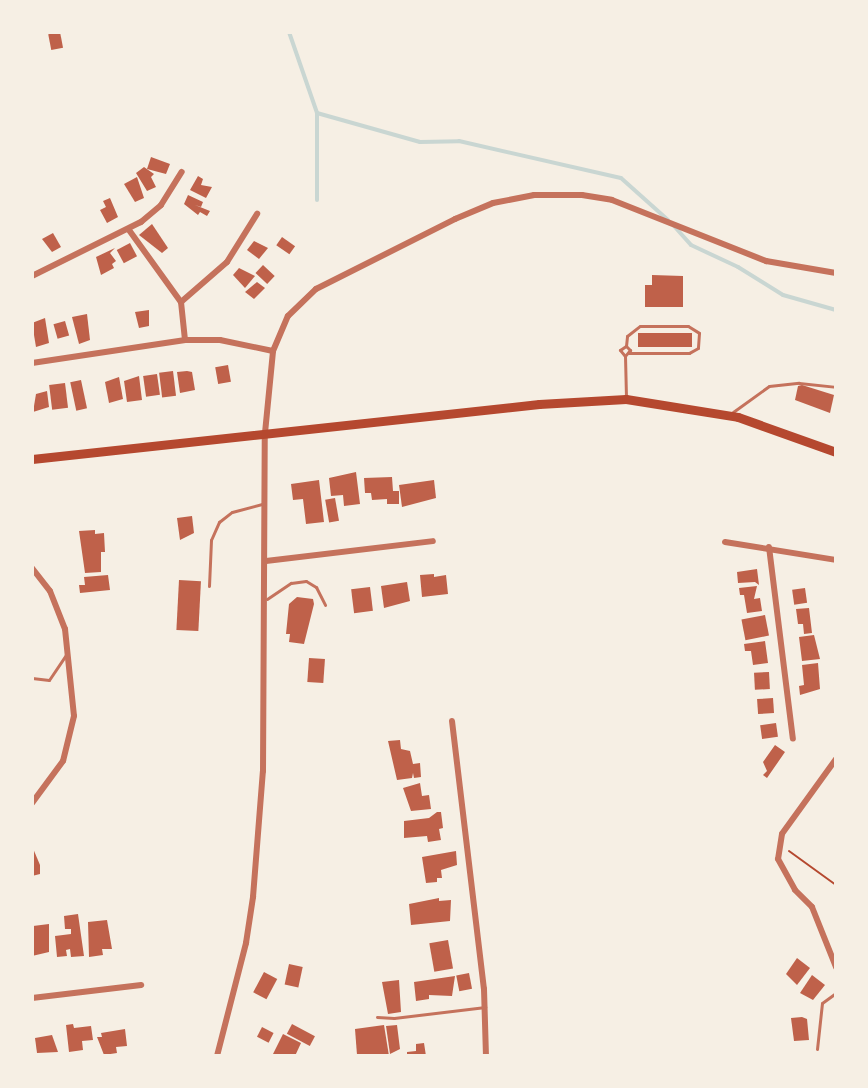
<!DOCTYPE html>
<style>
body{margin:0}
#map{position:relative;width:868px;height:1088px;overflow:hidden;background:#f6efe4;font-family:"Times New Roman",serif}
div>[style]{position:absolute}
.stream>*{height:4px;margin:-2px;padding:0 2px;transform-origin:2px;border-radius:2px;background:#c9d6d2}
.building>*{inset:0;background:#bf614a;transform-origin:0 0}
.path>*{height:2px;margin:-1px;padding:0 1px;transform-origin:1px;border-radius:1px;background:#b5482f}
.service>*{height:3px;margin:-1.5px;padding:0 1.5px;transform-origin:1.5px;border-radius:1.5px;background:#c5725c}
.minor>*{height:6px;margin:-3px;padding:0 3px;transform-origin:3px;border-radius:3px;background:#c5725c}
.secondary>*{height:9px;margin:-4.5px;padding:0 4.5px;transform-origin:4.5px;border-radius:4.5px;background:#b5482f}
span{translate:-50% -50%;white-space:nowrap;text-align:center;line-height:1.15;-webkit-text-stroke:6px #f6efe4;paint-order:stroke}
.frame{position:absolute;inset:0;border:34px solid #f6efe4;pointer-events:none}
</style>
<div id="map">
<div class="stream">
<div style="left:289px;top:32px;width:86px;rotate:70.9deg"></div>
<div style="left:317px;top:113px;width:87px;rotate:90deg"></div>
<div style="left:317px;top:113px;width:107px;rotate:15.7deg"></div>
<div style="left:420px;top:142px;width:39px;rotate:-1deg"></div>
<div style="left:459px;top:141px;width:166px;rotate:12.9deg"></div>
<div style="left:621px;top:178px;width:63px;rotate:41.8deg"></div>
<div style="left:674px;top:226px;width:25px;rotate:48deg"></div>
<div style="left:691px;top:245px;width:52px;rotate:25.1deg"></div>
<div style="left:738px;top:267px;width:53px;rotate:31.9deg"></div>
<div style="left:783px;top:295px;width:55px;rotate:15.8deg"></div>
</div>
<div class="building">
<div style="left:60px;top:32px;width:16px;height:12px;rotate:79deg"></div>
<div style="clip-path:polygon(151px 157px,170px 164px,166px 174px,147px 169px)"></div>
<div style="clip-path:polygon(144px 167px,154px 174px,151px 177px,156px 187px,147px 191px,136px 173px)"></div>
<div style="clip-path:polygon(198px 176px,203px 179px,201px 185px,212px 187px,206px 198px,190px 190px)"></div>
<div style="clip-path:polygon(137px 177px,144px 198px,135px 202px,124px 184px)"></div>
<div style="clip-path:polygon(188px 195px,203px 202px,201px 207px,195px 205px,210px 211px,207px 216px,200px 212px,198px 215px,184px 204px)"></div>
<div style="clip-path:polygon(110px 198px,118px 217px,107px 223px,100px 210px,106px 207px,103px 201px)"></div>
<div style="clip-path:polygon(152px 224px,168px 248px,162px 253px,139px 235px)"></div>
<div style="clip-path:polygon(53px 233px,61px 247px,52px 252px,42px 239px)"></div>
<div style="left:282px;top:237px;width:16px;height:10px;rotate:35deg"></div>
<div style="clip-path:polygon(254px 241px,268px 248px,259px 259px,247px 250px)"></div>
<div style="left:130px;top:243px;width:15px;height:15px;rotate:62deg"></div>
<div style="clip-path:polygon(115px 248px,110px 253px,116px 261px,112px 264px,114px 268px,101px 275px,96px 257px)"></div>
<div style="left:263px;top:265px;width:16px;height:11px;rotate:43deg"></div>
<div style="clip-path:polygon(239px 268px,255px 276px,245px 288px,233px 275px)"></div>
<div style="clip-path:polygon(652px 275px,683px 276px,683px 307px,645px 307px,645px 285px,652px 285px)"></div>
<div style="clip-path:polygon(257px 282px,265px 288px,254px 299px,245px 292px)"></div>
<div style="clip-path:polygon(149px 310px,149px 326px,139px 328px,135px 312px)"></div>
<div style="clip-path:polygon(87px 314px,90px 340px,79px 344px,72px 317px)"></div>
<div style="clip-path:polygon(45px 318px,49px 343px,36px 347px,32px 323px)"></div>
<div style="left:65px;top:321px;width:15px;height:12px;rotate:74deg"></div>
<div style="left:638px;top:333px;width:54px;height:14px"></div>
<div style="left:228px;top:365px;width:17px;height:13px;rotate:80deg"></div>
<div style="left:173px;top:371px;width:25px;height:14px;rotate:83deg"></div>
<div style="clip-path:polygon(187px 371px,192px 372px,195px 390px,180px 393px,177px 372px)"></div>
<div style="left:157px;top:374px;width:21px;height:14px;rotate:82deg"></div>
<div style="clip-path:polygon(139px 376px,142px 400px,127px 402px,124px 381px)"></div>
<div style="clip-path:polygon(119px 377px,123px 399px,109px 403px,105px 382px)"></div>
<div style="left:81px;top:380px;width:29px;height:11px;rotate:78deg"></div>
<div style="left:65px;top:383px;width:25px;height:16px;rotate:83deg"></div>
<div style="clip-path:polygon(802px 385px,834px 395px,830px 413px,795px 400px,798px 386px)"></div>
<div style="clip-path:polygon(47px 391px,49px 407px,33px 412px,36px 394px)"></div>
<div style="clip-path:polygon(356px 472px,360px 504px,344px 506px,343px 495px,331px 496px,329px 478px)"></div>
<div style="clip-path:polygon(392px 477px,393px 491px,399px 491px,399px 504px,387px 504px,387px 499px,372px 500px,371px 493px,365px 493px,364px 478px)"></div>
<div style="clip-path:polygon(319px 480px,324px 522px,306px 524px,303px 499px,293px 500px,291px 484px)"></div>
<div style="clip-path:polygon(434px 480px,436px 498px,402px 507px,399px 485px)"></div>
<div style="left:335px;top:498px;width:23px;height:10px;rotate:80deg"></div>
<div style="clip-path:polygon(192px 516px,194px 533px,180px 540px,177px 518px)"></div>
<div style="clip-path:polygon(95px 530px,95px 534px,104px 533px,105px 552px,101px 552px,101px 572px,85px 573px,79px 531px)"></div>
<div style="clip-path:polygon(757px 569px,759px 585px,755px 582px,738px 583px,737px 572px)"></div>
<div style="clip-path:polygon(434px 574px,434px 577px,446px 575px,448px 594px,422px 597px,420px 575px)"></div>
<div style="clip-path:polygon(108px 575px,110px 590px,80px 593px,79px 585px,85px 585px,84px 577px)"></div>
<div style="left:179px;top:580px;width:22px;height:50px;rotate:3deg"></div>
<div style="clip-path:polygon(407px 582px,410px 601px,384px 608px,381px 586px)"></div>
<div style="clip-path:polygon(757px 586px,754px 599px,760px 598px,762px 611px,747px 613px,744px 595px,740px 595px,739px 588px)"></div>
<div style="left:370px;top:587px;width:24px;height:19px;rotate:83deg"></div>
<div style="left:805px;top:588px;width:15px;height:13px;rotate:82deg"></div>
<div style="clip-path:polygon(297px 597px,313px 599px,314px 604px,304px 644px,289px 642px,290px 634px,286px 634px,289px 604px)"></div>
<div style="clip-path:polygon(809px 608px,812px 633px,804px 634px,803px 624px,798px 624px,796px 609px)"></div>
<div style="left:765px;top:615px;width:21px;height:24px;rotate:79deg"></div>
<div style="clip-path:polygon(814px 635px,820px 659px,802px 661px,799px 637px)"></div>
<div style="clip-path:polygon(765px 641px,768px 663px,753px 665px,751px 651px,745px 651px,744px 644px)"></div>
<div style="left:309px;top:658px;width:16px;height:24px;rotate:4deg"></div>
<div style="clip-path:polygon(818px 663px,820px 689px,800px 695px,799px 686px,804px 685px,802px 665px)"></div>
<div style="left:769px;top:672px;width:17px;height:15px;rotate:87deg"></div>
<div style="left:773px;top:698px;width:15px;height:16px;rotate:86deg"></div>
<div style="left:776px;top:723px;width:14px;height:16px;rotate:82deg"></div>
<div style="clip-path:polygon(400px 740px,401px 749px,410px 751px,413px 764px,420px 763px,421px 777px,414px 778px,413px 773px,412px 778px,397px 780px,388px 741px)"></div>
<div style="clip-path:polygon(775px 745px,785px 752px,767px 778px,763px 775px,767px 771px,763px 762px)"></div>
<div style="clip-path:polygon(420px 783px,422px 796px,429px 795px,431px 809px,411px 811px,403px 788px)"></div>
<div style="clip-path:polygon(437px 812px,441px 812px,443px 828px,439px 829px,441px 840px,428px 842px,427px 836px,404px 838px,404px 821px,429px 818px)"></div>
<div style="clip-path:polygon(32px 846px,40px 865px,40px 874px,32px 876px)"></div>
<div style="clip-path:polygon(456px 851px,457px 865px,441px 870px,442px 878px,437px 878px,437px 882px,426px 883px,422px 857px)"></div>
<div style="clip-path:polygon(439px 898px,439px 901px,451px 900px,450px 921px,411px 925px,409px 904px)"></div>
<div style="clip-path:polygon(78px 914px,84px 956px,71px 957px,70px 949px,66px 950px,67px 956px,57px 957px,55px 936px,71px 934px,71px 929px,65px 929px,64px 916px)"></div>
<div style="clip-path:polygon(107px 920px,112px 949px,102px 949px,103px 955px,89px 957px,88px 922px)"></div>
<div style="clip-path:polygon(49px 924px,49px 952px,32px 956px,33px 926px)"></div>
<div style="left:448px;top:940px;width:29px;height:19px;rotate:80deg"></div>
<div style="clip-path:polygon(797px 958px,810px 968px,797px 985px,786px 974px)"></div>
<div style="left:289px;top:964px;width:14px;height:21px;rotate:12deg"></div>
<div style="left:264px;top:972px;width:15px;height:23px;rotate:28deg"></div>
<div style="left:469px;top:973px;width:16px;height:13px;rotate:79deg"></div>
<div style="clip-path:polygon(812px 975px,825px 985px,813px 1000px,800px 993px)"></div>
<div style="clip-path:polygon(455px 976px,452px 996px,429px 995px,429px 999px,416px 1001px,414px 982px)"></div>
<div style="clip-path:polygon(399px 980px,401px 1012px,388px 1014px,382px 982px)"></div>
<div style="clip-path:polygon(802px 1017px,807px 1019px,809px 1040px,794px 1041px,791px 1018px)"></div>
<div style="clip-path:polygon(73px 1024px,74px 1028px,91px 1026px,93px 1040px,82px 1041px,83px 1050px,69px 1052px,66px 1025px)"></div>
<div style="left:292px;top:1024px;width:26px;height:11px;rotate:28deg"></div>
<div style="clip-path:polygon(384px 1025px,389px 1056px,357px 1055px,355px 1029px)"></div>
<div style="clip-path:polygon(397px 1025px,400px 1049px,390px 1054px,386px 1026px)"></div>
<div style="left:262px;top:1027px;width:13px;height:11px;rotate:27deg"></div>
<div style="clip-path:polygon(125px 1029px,127px 1046px,116px 1047px,117px 1053px,104px 1055px,97px 1037px,102px 1037px,101px 1033px)"></div>
<div style="clip-path:polygon(283px 1034px,301px 1043px,295px 1056px,272px 1056px)"></div>
<div style="clip-path:polygon(52px 1035px,58px 1052px,37px 1053px,35px 1038px)"></div>
<div style="clip-path:polygon(424px 1043px,426px 1056px,407px 1056px,407px 1052px,416px 1051px,416px 1044px)"></div>
</div>
<div class="path">
<div style="left:789px;top:851px;width:58px;rotate:35.9deg"></div>
</div>
<div class="service">
<div style="left:626px;top:346px;width:6px;rotate:45deg"></div>
<div style="left:630px;top:350px;width:8px;rotate:130deg"></div>
<div style="left:625px;top:356px;width:8px;rotate:-130deg"></div>
<div style="left:620px;top:350px;width:7px;rotate:-34deg"></div>
<div style="left:626px;top:346px;width:10px;rotate:-84deg"></div>
<div style="left:627px;top:336px;width:16px;rotate:-38deg"></div>
<div style="left:640px;top:326px;width:48px"></div>
<div style="left:688px;top:326px;width:13px;rotate:32deg"></div>
<div style="left:699px;top:333px;width:15px;rotate:94deg"></div>
<div style="left:698px;top:348px;width:10px;rotate:151deg"></div>
<div style="left:689px;top:353px;width:60px;rotate:180deg"></div>
<div style="left:625px;top:356px;width:40px;rotate:88.6deg"></div>
<div style="left:733px;top:412px;width:44px;rotate:-35.8deg"></div>
<div style="left:769px;top:386px;width:30px;rotate:-6deg"></div>
<div style="left:799px;top:383px;width:37px;rotate:6deg"></div>
<div style="left:209px;top:586px;width:46px;rotate:-87.5deg"></div>
<div style="left:211px;top:540px;width:20px;rotate:-66deg"></div>
<div style="left:219px;top:522px;width:16px;rotate:-38deg"></div>
<div style="left:232px;top:512px;width:34px;rotate:-15deg"></div>
<div style="left:267px;top:599px;width:29px;rotate:-34deg"></div>
<div style="left:291px;top:583px;width:15px;rotate:-8deg"></div>
<div style="left:306px;top:581px;width:12px;rotate:31deg"></div>
<div style="left:316px;top:587px;width:20px;rotate:63deg"></div>
<div style="left:32px;top:678px;width:17px;rotate:7deg"></div>
<div style="left:49px;top:680px;width:30px;rotate:-56deg"></div>
<div style="left:377px;top:1017px;width:17px;rotate:3deg"></div>
<div style="left:394px;top:1018px;width:92px;rotate:-6.9deg"></div>
<div style="left:817px;top:1049px;width:46px;rotate:-83.8deg"></div>
<div style="left:822px;top:1003px;width:17px;rotate:-36deg"></div>
</div>
<div class="minor">
<div style="left:129px;top:230px;width:89px;rotate:54.2deg"></div>
<div style="left:181px;top:302px;width:38px;rotate:84deg"></div>
<div style="left:32px;top:276px;width:122px;rotate:-26.4deg"></div>
<div style="left:141px;top:222px;width:26px;rotate:-40deg"></div>
<div style="left:161px;top:205px;width:39px;rotate:-58deg"></div>
<div style="left:181px;top:302px;width:61px;rotate:-41deg"></div>
<div style="left:227px;top:262px;width:57px;rotate:-58deg"></div>
<div style="left:32px;top:363px;width:155px;rotate:-8.5deg"></div>
<div style="left:185px;top:340px;width:35px"></div>
<div style="left:220px;top:340px;width:54px;rotate:11.7deg"></div>
<div style="left:725px;top:542px;width:112px;rotate:9.2deg"></div>
<div style="left:769px;top:547px;width:193px;rotate:82.9deg"></div>
<div style="left:266px;top:561px;width:168px;rotate:-6.8deg"></div>
<div style="left:32px;top:568px;width:29px;rotate:52deg"></div>
<div style="left:50px;top:591px;width:41px;rotate:68.5deg"></div>
<div style="left:65px;top:629px;width:87px;rotate:84.1deg"></div>
<div style="left:74px;top:716px;width:46px;rotate:103.7deg"></div>
<div style="left:63px;top:761px;width:52px;rotate:126.4deg"></div>
<div style="left:452px;top:721px;width:270px;rotate:83.2deg"></div>
<div style="left:484px;top:989px;width:67px;rotate:88.3deg"></div>
<div style="left:836px;top:759px;width:92px;rotate:125.8deg"></div>
<div style="left:782px;top:834px;width:25px;rotate:99deg"></div>
<div style="left:778px;top:859px;width:35px;rotate:61deg"></div>
<div style="left:795px;top:890px;width:24px;rotate:45deg"></div>
<div style="left:812px;top:907px;width:65px;rotate:68.2deg"></div>
<div style="left:32px;top:998px;width:110px;rotate:-6.8deg"></div>
<div style="left:217px;top:1056px;width:117px;rotate:-75.6deg"></div>
<div style="left:246px;top:943px;width:47px;rotate:-81.3deg"></div>
<div style="left:253px;top:897px;width:126px;rotate:-85.5deg"></div>
<div style="left:263px;top:771px;width:338px;rotate:-89.7deg"></div>
<div style="left:265px;top:433px;width:82px;rotate:-84.4deg"></div>
<div style="left:273px;top:351px;width:38px;rotate:-67deg"></div>
<div style="left:288px;top:316px;width:39px;rotate:-44deg"></div>
<div style="left:316px;top:289px;width:156px;rotate:-26.7deg"></div>
<div style="left:455px;top:219px;width:41px;rotate:-22.8deg"></div>
<div style="left:493px;top:203px;width:42px;rotate:-11deg"></div>
<div style="left:534px;top:195px;width:48px"></div>
<div style="left:582px;top:195px;width:30px;rotate:9deg"></div>
<div style="left:612px;top:200px;width:166px;rotate:21.6deg"></div>
<div style="left:766px;top:261px;width:71px;rotate:9.7deg"></div>
</div>
<div class="secondary">
<div style="left:32px;top:459px;width:510px;rotate:-6.19deg"></div>
<div style="left:539px;top:404px;width:87px;rotate:-3.3deg"></div>
<div style="left:626px;top:399px;width:113px;rotate:9.1deg"></div>
<div style="left:738px;top:417px;width:104px;rotate:19.7deg"></div>
</div>
<div class="frame"></div>
</div>
